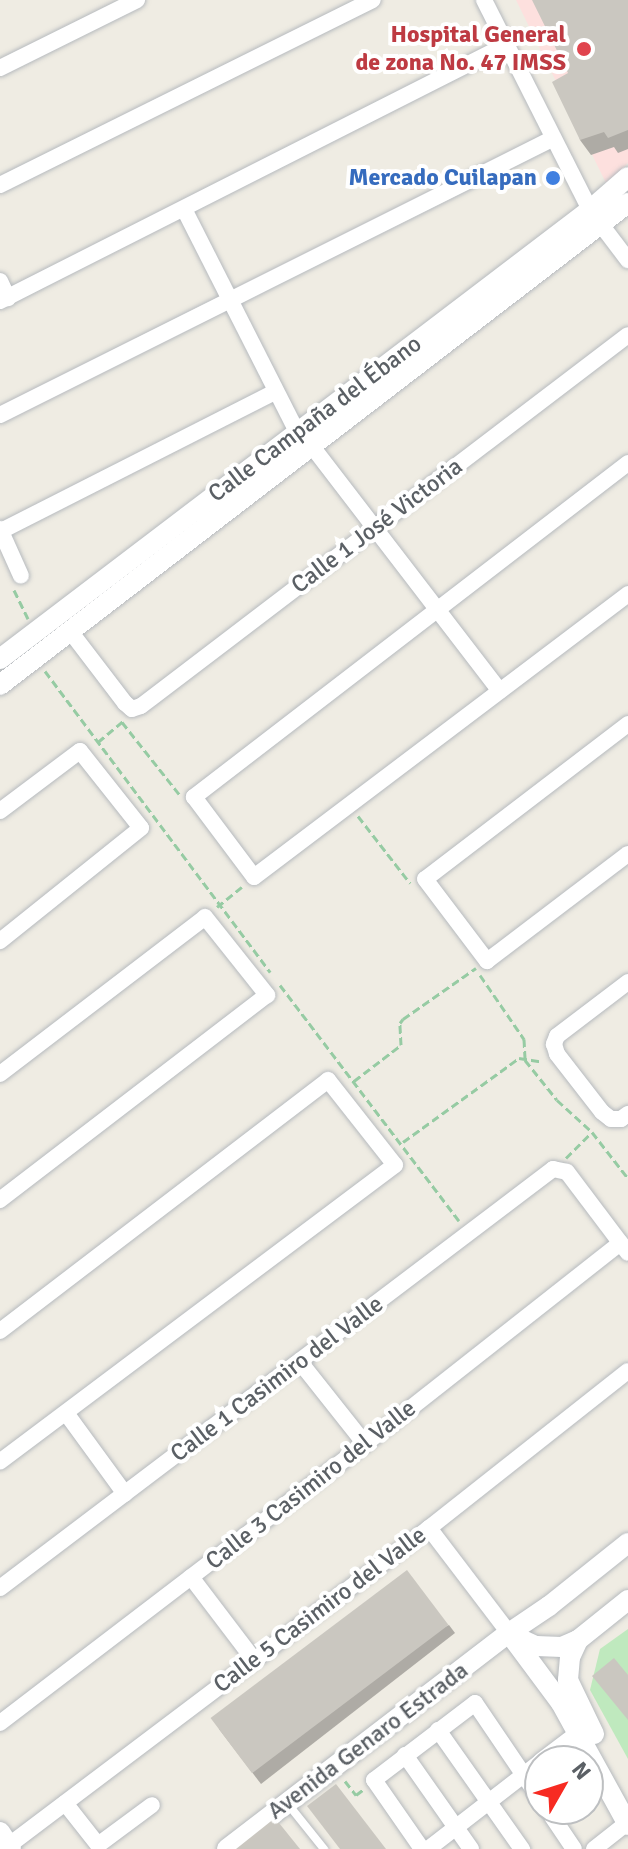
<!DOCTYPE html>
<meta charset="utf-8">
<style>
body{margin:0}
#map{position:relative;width:628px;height:1849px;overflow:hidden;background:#efece3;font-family:Signika,sans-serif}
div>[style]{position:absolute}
.medical>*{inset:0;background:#fde0de}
.green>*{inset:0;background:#bfe9be}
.path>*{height:3px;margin-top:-1.5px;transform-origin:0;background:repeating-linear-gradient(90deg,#96cba3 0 8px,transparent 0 12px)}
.roads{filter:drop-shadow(0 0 2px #b6babe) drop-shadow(0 0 2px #b6babe)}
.service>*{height:8px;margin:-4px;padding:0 4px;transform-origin:4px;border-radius:4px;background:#fff}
.minor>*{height:16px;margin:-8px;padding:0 8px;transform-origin:8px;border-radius:8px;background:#fff}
.tertiary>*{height:20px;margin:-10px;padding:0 10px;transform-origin:10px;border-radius:10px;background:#fff}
.wall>*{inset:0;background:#aeaba5}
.building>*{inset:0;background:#cac7c0;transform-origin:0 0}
.dots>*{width:22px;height:22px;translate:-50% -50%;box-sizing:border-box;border:4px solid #fff;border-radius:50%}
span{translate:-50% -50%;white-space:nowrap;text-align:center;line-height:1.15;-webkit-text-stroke:8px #fff;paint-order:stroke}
.health-label{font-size:24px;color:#be3a42;font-weight:700}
.right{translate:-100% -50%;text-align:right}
.shop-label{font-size:24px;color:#366cbe;font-weight:700}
.street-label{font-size:24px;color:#5b6065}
.north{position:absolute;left:524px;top:1745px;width:80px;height:80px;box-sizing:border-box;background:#fff;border:2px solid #bdbfc1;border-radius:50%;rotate:51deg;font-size:22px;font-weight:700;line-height:32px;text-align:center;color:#5b6065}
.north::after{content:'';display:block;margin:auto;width:28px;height:36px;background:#f72b22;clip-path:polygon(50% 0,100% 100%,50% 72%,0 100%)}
</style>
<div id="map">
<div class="medical">
<div style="clip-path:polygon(516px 0,628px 0,628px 163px,607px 185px)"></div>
</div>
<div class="green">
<div style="clip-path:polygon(628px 1629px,628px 1759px,590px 1690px,600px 1649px)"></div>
</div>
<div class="path">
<div style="left:14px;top:590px;width:32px;rotate:64deg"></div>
<div style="left:45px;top:671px;width:376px;rotate:53.2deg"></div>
<div style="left:122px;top:722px;width:92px;rotate:51.6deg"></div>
<div style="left:98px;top:742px;width:33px;rotate:-40deg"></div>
<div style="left:358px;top:816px;width:85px;rotate:52.2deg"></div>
<div style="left:217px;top:907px;width:32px;rotate:-39deg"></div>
<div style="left:480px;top:975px;width:78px;rotate:55.5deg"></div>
<div style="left:524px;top:1039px;width:21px;rotate:87deg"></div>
<div style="left:525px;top:1060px;width:51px;rotate:51.3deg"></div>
<div style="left:557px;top:1100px;width:47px;rotate:42.4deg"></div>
<div style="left:592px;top:1132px;width:58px;rotate:52deg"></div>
<div style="left:280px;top:985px;width:296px;rotate:52.8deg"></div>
<div style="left:354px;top:1081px;width:59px;rotate:-37.5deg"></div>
<div style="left:401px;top:1045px;width:22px;rotate:-93deg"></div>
<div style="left:400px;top:1023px;width:5px;rotate:-53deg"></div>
<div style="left:403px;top:1019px;width:89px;rotate:-34.9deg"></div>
<div style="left:403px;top:1142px;width:143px;rotate:-35.9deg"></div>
<div style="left:519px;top:1058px;width:24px;rotate:9deg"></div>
<div style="left:566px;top:1158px;width:35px;rotate:-45deg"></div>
<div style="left:345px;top:1781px;width:18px;rotate:52deg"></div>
<div style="left:356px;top:1795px;width:10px;rotate:-37deg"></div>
</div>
<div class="roads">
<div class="service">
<div style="left:288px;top:1804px;width:58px;rotate:51.3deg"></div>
</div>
<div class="minor">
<div style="left:484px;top:0;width:235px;rotate:63.2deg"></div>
<div style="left:590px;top:210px;width:63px;rotate:52.8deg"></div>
<div style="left:0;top:68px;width:153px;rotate:-26.4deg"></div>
<div style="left:0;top:185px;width:416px;rotate:-26.4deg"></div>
<div style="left:184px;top:209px;width:250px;rotate:63.1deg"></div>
<div style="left:0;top:281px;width:19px;rotate:65deg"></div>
<div style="left:0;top:301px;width:567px;rotate:-26.84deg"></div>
<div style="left:0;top:415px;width:617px;rotate:-26.57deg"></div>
<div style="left:311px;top:445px;width:310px;rotate:52.5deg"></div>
<div style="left:628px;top:463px;width:548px;rotate:142.42deg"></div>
<div style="left:194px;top:797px;width:100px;rotate:53.1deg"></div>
<div style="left:254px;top:877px;width:469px;rotate:-37.1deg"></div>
<div style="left:0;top:529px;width:51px;rotate:65.9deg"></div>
<div style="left:1px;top:531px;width:307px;rotate:-26.9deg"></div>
<div style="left:70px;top:631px;width:91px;rotate:52.6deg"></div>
<div style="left:125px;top:703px;width:9px;rotate:41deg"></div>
<div style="left:132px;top:709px;width:9px;rotate:-18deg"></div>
<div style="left:141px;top:706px;width:612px;rotate:-37.3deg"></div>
<div style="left:628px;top:724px;width:255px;rotate:142.6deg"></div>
<div style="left:425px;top:879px;width:103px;rotate:52.9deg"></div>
<div style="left:487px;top:961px;width:177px;rotate:-37.2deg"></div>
<div style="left:0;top:811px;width:100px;rotate:-36.9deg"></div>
<div style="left:80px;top:751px;width:98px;rotate:51.6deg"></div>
<div style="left:141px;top:828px;width:181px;rotate:141.3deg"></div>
<div style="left:628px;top:982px;width:89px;rotate:142.7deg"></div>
<div style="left:557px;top:1036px;width:9px;rotate:111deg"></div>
<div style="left:554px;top:1044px;width:10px;rotate:73deg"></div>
<div style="left:557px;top:1054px;width:73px;rotate:52.2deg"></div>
<div style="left:602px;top:1112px;width:11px;rotate:38deg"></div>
<div style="left:611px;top:1119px;width:10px"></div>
<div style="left:621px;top:1119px;width:9px;rotate:-36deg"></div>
<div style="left:0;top:1074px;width:258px;rotate:-37.4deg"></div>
<div style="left:205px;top:917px;width:100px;rotate:51.5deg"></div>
<div style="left:267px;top:995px;width:337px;rotate:142.5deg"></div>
<div style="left:0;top:1331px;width:413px;rotate:-37.4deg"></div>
<div style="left:328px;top:1080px;width:108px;rotate:51.8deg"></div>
<div style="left:395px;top:1165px;width:494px;rotate:143.1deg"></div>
<div style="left:300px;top:1362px;width:105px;rotate:51.6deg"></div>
<div style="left:66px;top:1413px;width:100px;rotate:53.9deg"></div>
<div style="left:429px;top:1528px;width:132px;rotate:52.7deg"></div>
<div style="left:191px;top:1577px;width:104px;rotate:52.8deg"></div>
<div style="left:0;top:1588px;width:694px;rotate:-37.15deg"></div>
<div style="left:553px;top:1169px;width:14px;rotate:12deg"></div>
<div style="left:567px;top:1172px;width:101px;rotate:53deg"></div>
<div style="left:0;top:1723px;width:459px;rotate:-37.4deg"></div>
<div style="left:365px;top:1444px;width:325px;rotate:-38.2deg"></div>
<div style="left:438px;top:1730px;width:146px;rotate:54.8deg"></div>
<div style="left:405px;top:1755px;width:115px;rotate:54.9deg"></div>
<div style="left:541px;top:1761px;width:46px;rotate:-37.1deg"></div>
<div style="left:65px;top:1803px;width:53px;rotate:51.8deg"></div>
<div style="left:98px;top:1845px;width:67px;rotate:-36.5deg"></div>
<div style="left:547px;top:1809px;width:48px;rotate:56deg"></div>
<div style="left:4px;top:1849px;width:533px;rotate:-37.06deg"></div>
<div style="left:429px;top:1528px;width:253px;rotate:-38.3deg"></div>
<div style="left:422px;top:1849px;width:84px;rotate:-124.8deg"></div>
<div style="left:374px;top:1780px;width:127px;rotate:-37.3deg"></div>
<div style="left:475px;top:1703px;width:116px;rotate:55.9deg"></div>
<div style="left:428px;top:1849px;width:142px;rotate:-37.8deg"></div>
<div style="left:594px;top:1849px;width:42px;rotate:-38.2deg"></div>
</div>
<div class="tertiary">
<div style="left:0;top:659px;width:741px;rotate:-37.27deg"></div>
<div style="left:590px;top:210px;width:50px;rotate:-41deg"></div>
<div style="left:0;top:685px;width:792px;rotate:-37.51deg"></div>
<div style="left:509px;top:1633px;width:87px;rotate:53.4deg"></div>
<div style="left:561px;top:1703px;width:139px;rotate:61.2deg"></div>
<div style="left:512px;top:1635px;width:26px;rotate:25deg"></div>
<div style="left:536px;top:1646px;width:26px;rotate:2deg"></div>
<div style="left:562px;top:1647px;width:17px;rotate:-24deg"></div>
<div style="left:578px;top:1640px;width:64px;rotate:-38.7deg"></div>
<div style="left:578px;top:1640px;width:19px;rotate:115deg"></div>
<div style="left:570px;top:1657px;width:23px;rotate:95deg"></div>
<div style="left:568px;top:1680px;width:60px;rotate:64.3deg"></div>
<div style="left:0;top:1832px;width:20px;rotate:57deg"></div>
<div style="left:227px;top:1849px;width:355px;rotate:-37.5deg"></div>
<div style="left:509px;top:1633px;width:48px;rotate:-34deg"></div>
<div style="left:549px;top:1606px;width:101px;rotate:-38.6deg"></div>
</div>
</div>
<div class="wall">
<div style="clip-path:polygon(628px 0,628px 149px,618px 153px,614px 147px,591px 155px,580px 140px,568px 73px)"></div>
<div style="clip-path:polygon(449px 1625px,455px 1633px,261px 1784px,219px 1729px)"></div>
</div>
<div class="building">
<div style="clip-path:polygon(532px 0,628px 0,628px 130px,608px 138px,604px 132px,580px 140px,552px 82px,568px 73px)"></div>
<div style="left:407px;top:1570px;width:69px;height:246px;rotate:53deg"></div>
<div style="clip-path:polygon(614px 1658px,628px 1675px,628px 1720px,592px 1676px)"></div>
<div style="clip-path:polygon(336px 1784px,386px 1849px,340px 1849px,307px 1806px)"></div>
<div style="clip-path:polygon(275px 1818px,300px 1849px,236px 1849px)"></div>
</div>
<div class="dots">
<div style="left:584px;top:49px;background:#e0444e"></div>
<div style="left:553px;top:178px;background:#3f7fe0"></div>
</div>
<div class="health-label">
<span class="right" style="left:566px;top:49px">Hospital General<br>de zona No. 47 IMSS</span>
</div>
<div class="shop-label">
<span class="right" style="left:537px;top:178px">Mercado Cuilapan</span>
</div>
<div class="street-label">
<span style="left:315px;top:419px;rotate:-37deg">Calle Campaña del Ébano</span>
<span style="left:377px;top:526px;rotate:-37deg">Calle 1 José Victoria</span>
<span style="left:277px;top:1379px;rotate:-37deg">Calle 1 Casimiro del Valle</span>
<span style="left:311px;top:1485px;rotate:-38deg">Calle 3 Casimiro del Valle</span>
<span style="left:320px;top:1610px;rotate:-37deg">Calle 5 Casimiro del Valle</span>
<span style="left:368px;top:1741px;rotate:-37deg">Avenida Genaro Estrada</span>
</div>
<div class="north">N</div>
</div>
